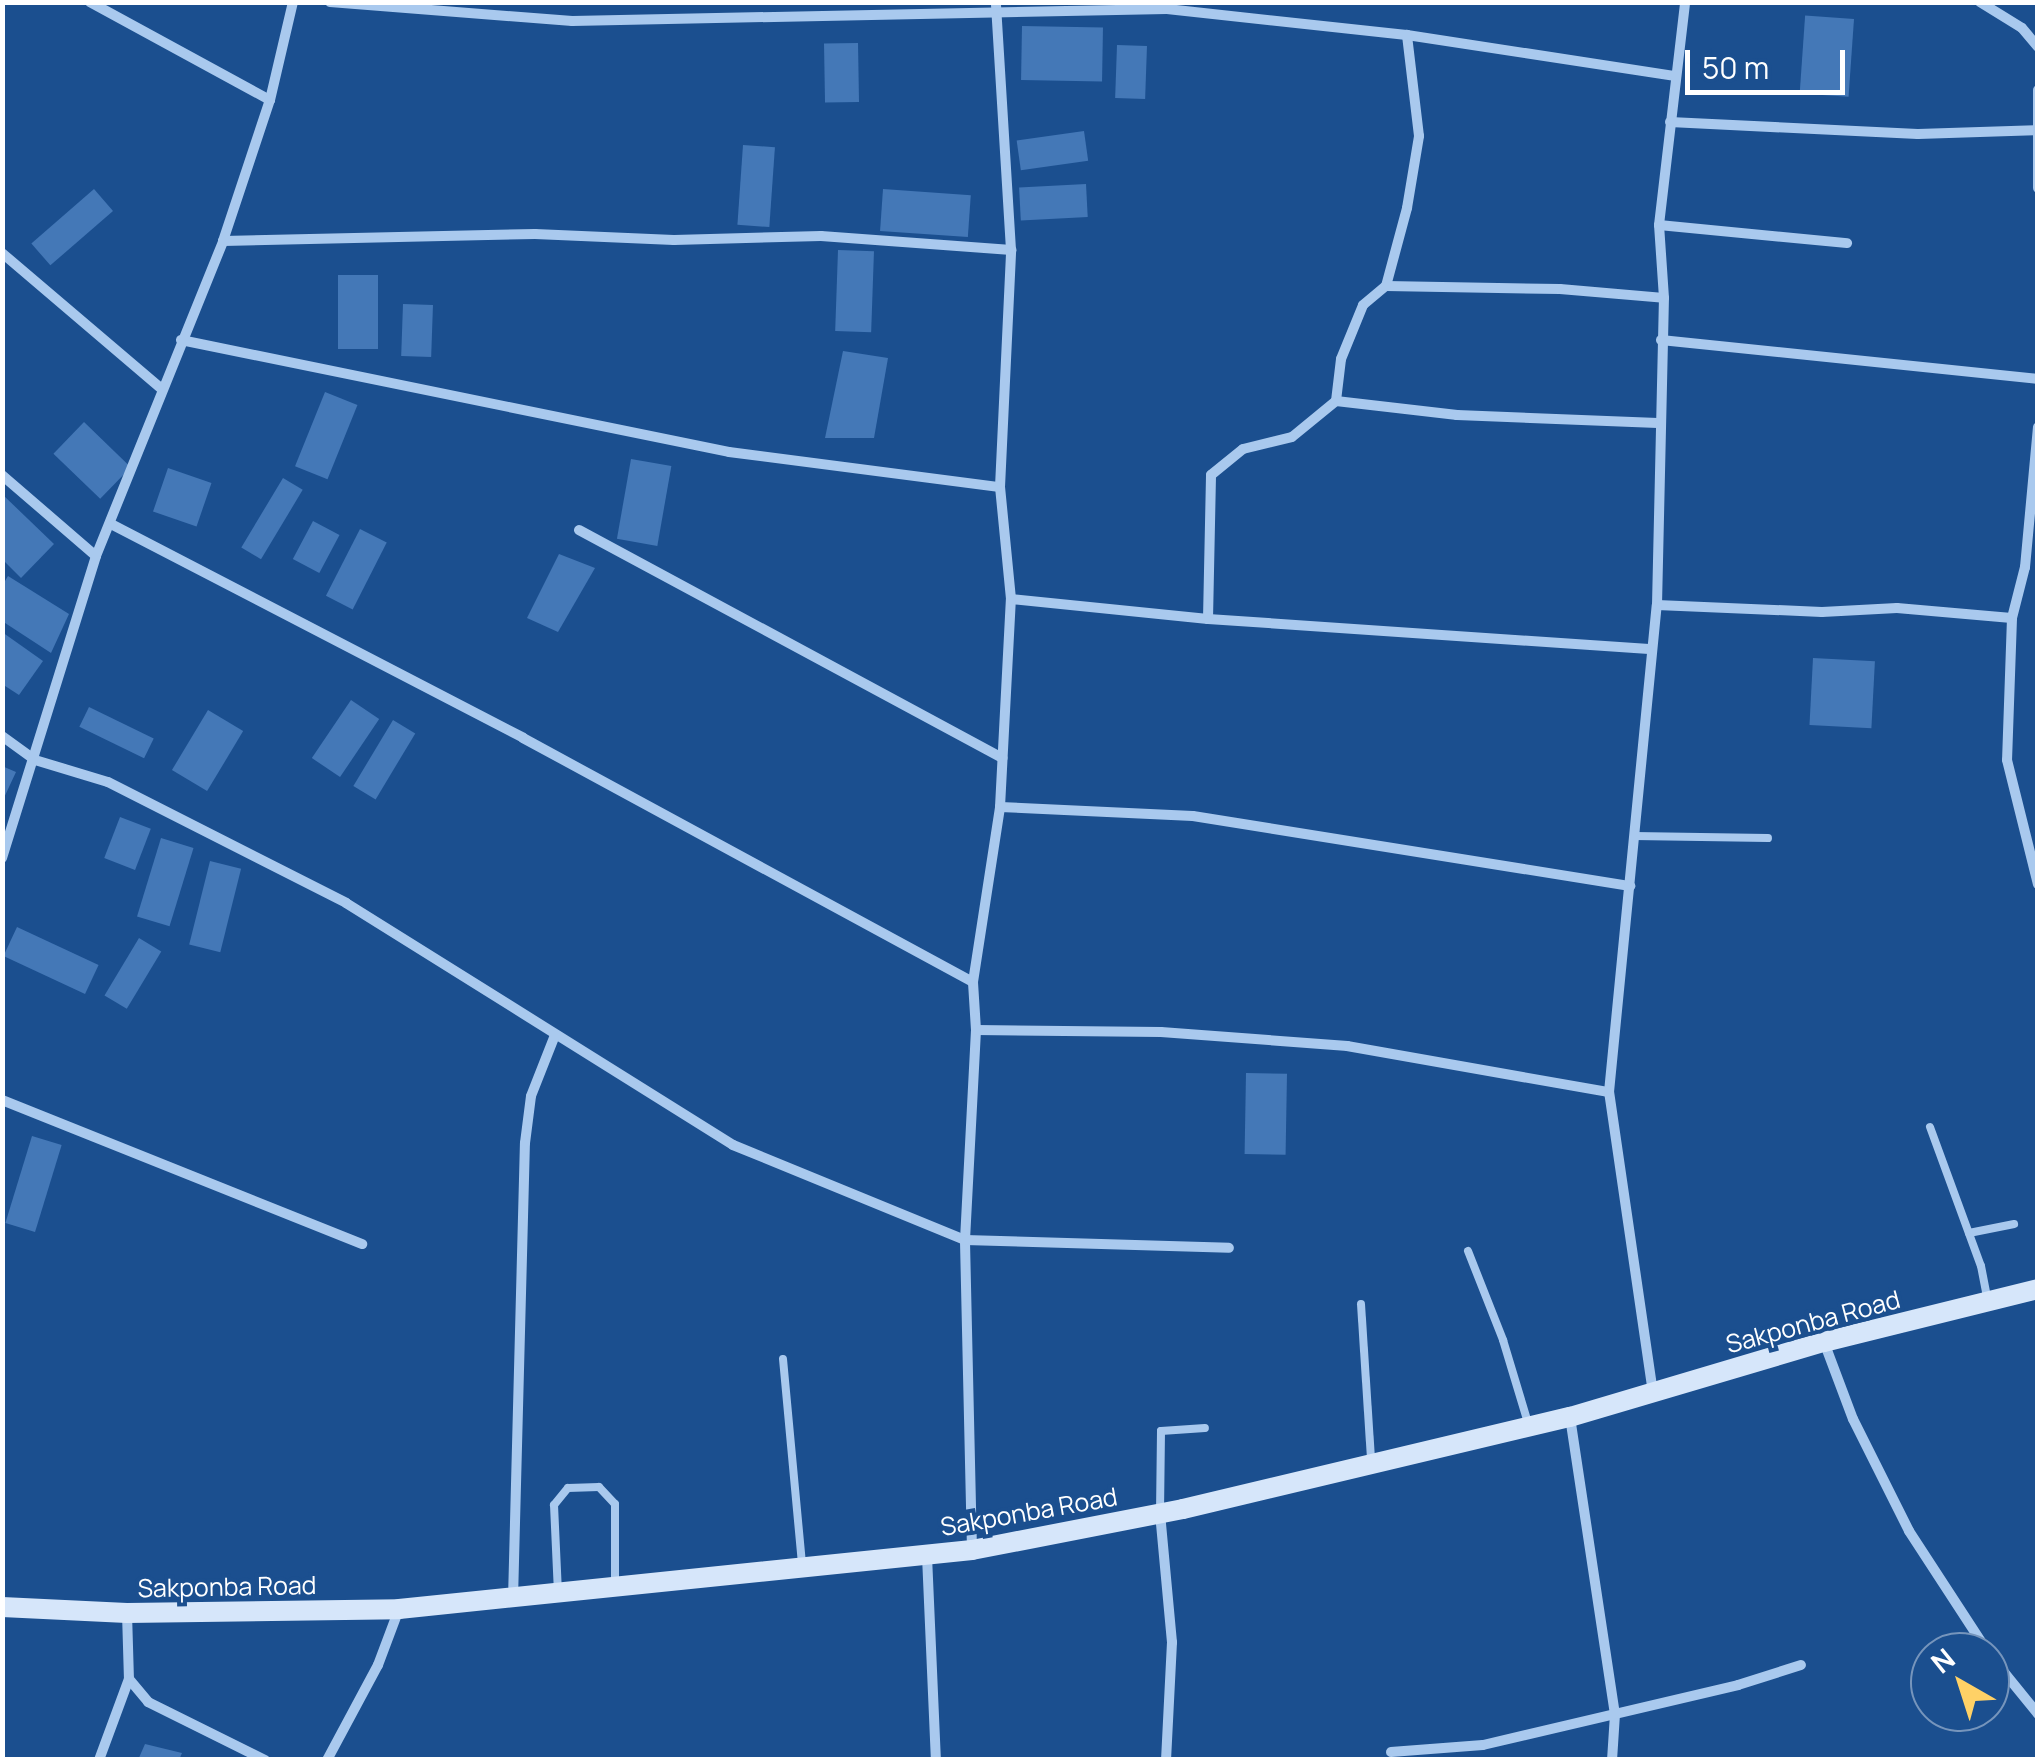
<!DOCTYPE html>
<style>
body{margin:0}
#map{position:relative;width:2040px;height:1762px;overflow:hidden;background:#1b4f8f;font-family:Manrope,sans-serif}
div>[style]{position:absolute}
.building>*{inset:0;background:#4478b7;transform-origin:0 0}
.service>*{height:8px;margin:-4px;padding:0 4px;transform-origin:4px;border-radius:4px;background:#a9c9ee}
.minor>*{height:10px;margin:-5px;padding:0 5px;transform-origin:5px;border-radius:5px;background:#a9c9ee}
.secondary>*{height:20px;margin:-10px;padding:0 10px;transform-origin:10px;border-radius:10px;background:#d6e6fa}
span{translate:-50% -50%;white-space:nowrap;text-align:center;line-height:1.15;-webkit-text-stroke:8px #1b4f8f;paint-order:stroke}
.street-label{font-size:25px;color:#fff}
.frame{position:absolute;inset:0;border:5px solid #fff;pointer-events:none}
.north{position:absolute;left:1910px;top:1632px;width:100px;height:100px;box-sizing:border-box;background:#1b4f8f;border:2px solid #7695bc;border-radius:50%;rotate:321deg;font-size:28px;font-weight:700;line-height:40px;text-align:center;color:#fff}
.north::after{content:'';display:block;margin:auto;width:35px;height:45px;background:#ffd166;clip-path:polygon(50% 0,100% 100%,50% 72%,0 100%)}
.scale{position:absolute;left:1685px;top:50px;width:160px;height:45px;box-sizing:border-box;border:5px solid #fff;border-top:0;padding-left:12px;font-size:30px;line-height:35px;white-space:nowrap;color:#fff;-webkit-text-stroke:8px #1b4f8f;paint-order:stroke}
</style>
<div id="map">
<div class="building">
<div style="left:1854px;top:19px;width:78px;height:49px;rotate:94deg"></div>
<div style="left:1022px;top:26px;width:81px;height:54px;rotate:1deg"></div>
<div style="left:858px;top:43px;width:59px;height:34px;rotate:89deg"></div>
<div style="left:1117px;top:45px;width:30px;height:53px;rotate:2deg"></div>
<div style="left:1084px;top:131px;width:30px;height:68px;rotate:82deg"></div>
<div style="left:743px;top:145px;width:32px;height:80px;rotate:4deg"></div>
<div style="left:1086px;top:184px;width:33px;height:67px;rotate:87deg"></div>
<div style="left:94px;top:189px;width:29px;height:83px;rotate:49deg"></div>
<div style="left:883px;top:189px;width:88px;height:42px;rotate:4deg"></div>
<div style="left:838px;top:250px;width:36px;height:81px;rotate:2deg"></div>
<div style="left:338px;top:275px;width:40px;height:74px"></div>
<div style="left:403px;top:304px;width:30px;height:52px;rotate:2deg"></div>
<div style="clip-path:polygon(843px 351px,888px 358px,874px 438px,825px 438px)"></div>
<div style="left:325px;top:392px;width:35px;height:80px;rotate:22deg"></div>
<div style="left:84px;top:422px;width:65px;height:44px;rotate:44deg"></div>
<div style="left:631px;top:459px;width:41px;height:81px;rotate:10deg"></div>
<div style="left:168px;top:468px;width:46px;height:46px;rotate:19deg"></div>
<div style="left:283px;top:478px;width:23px;height:81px;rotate:31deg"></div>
<div style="clip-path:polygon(2px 494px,54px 544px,21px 578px,2px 559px)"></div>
<div style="left:313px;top:521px;width:30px;height:43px;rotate:28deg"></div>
<div style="left:360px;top:529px;width:30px;height:75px;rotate:27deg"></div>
<div style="clip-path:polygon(559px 554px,595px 568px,558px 632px,527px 618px)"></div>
<div style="clip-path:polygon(8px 576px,69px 614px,51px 653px,2px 621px,2px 586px)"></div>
<div style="clip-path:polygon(2px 632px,43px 661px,19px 695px,2px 684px)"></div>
<div style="left:1813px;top:658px;width:62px;height:67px;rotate:3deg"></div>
<div style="left:351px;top:700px;width:34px;height:70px;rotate:34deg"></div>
<div style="left:89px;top:707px;width:72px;height:22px;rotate:26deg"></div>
<div style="left:208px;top:710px;width:41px;height:70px;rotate:31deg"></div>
<div style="left:393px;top:720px;width:26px;height:77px;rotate:31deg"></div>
<div style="clip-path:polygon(2px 766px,16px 772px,2px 802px)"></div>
<div style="left:120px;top:817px;width:33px;height:44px;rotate:21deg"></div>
<div style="left:161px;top:838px;width:34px;height:82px;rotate:17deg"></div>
<div style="left:210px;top:861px;width:32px;height:86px;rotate:14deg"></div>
<div style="left:17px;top:927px;width:90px;height:32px;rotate:25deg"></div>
<div style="left:139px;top:938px;width:26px;height:67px;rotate:31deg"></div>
<div style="left:1246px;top:1073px;width:41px;height:81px;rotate:1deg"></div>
<div style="left:32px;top:1136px;width:31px;height:91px;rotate:17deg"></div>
<div style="clip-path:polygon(145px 1744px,182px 1753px,179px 1760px,138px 1760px)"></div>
</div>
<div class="service">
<div style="left:1634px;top:836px;width:134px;rotate:0.9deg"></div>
<div style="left:1930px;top:1127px;width:148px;rotate:69.9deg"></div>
<div style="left:1981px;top:1266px;width:32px;rotate:79deg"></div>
<div style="left:1969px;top:1233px;width:46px;rotate:-11.3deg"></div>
<div style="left:1468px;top:1251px;width:96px;rotate:68.5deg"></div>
<div style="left:1503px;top:1340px;width:87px;rotate:73.2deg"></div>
<div style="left:1361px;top:1304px;width:156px;rotate:86.3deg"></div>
<div style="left:783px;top:1359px;width:206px;rotate:84.7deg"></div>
<div style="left:1160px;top:1513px;width:82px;rotate:-89.3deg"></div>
<div style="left:1161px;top:1431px;width:44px;rotate:-3.9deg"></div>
<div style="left:558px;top:1593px;width:88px;rotate:-92.6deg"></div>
<div style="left:554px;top:1505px;width:22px;rotate:-51deg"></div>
<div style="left:568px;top:1488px;width:31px;rotate:-2deg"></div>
<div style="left:599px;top:1487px;width:23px;rotate:47deg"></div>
<div style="left:615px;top:1504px;width:80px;rotate:90deg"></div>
</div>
<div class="minor">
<div style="left:90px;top:2px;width:205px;rotate:28.6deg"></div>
<div style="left:330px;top:2px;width:243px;rotate:4.5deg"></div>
<div style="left:572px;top:21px;width:595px;rotate:-1.16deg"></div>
<div style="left:1167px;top:9px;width:241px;rotate:6.2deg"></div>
<div style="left:1407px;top:35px;width:270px;rotate:8.7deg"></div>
<div style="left:1980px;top:2px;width:49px;rotate:31.8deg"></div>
<div style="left:2022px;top:28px;width:25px;rotate:50deg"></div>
<div style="left:2038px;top:90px;width:98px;rotate:90deg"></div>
<div style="left:1670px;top:122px;width:248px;rotate:2.8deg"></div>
<div style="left:1918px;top:134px;width:120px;rotate:-1.9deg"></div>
<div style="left:1659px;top:225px;width:189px;rotate:5.5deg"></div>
<div style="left:223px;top:241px;width:312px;rotate:-1.3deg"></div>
<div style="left:535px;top:234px;width:139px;rotate:2.5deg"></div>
<div style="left:674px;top:240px;width:147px;rotate:-1.6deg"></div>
<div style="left:821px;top:236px;width:191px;rotate:4.2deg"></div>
<div style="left:2px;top:253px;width:210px;rotate:40.4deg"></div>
<div style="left:1386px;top:286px;width:174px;rotate:1deg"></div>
<div style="left:1560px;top:289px;width:104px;rotate:4.9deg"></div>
<div style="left:181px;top:340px;width:559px;rotate:11.55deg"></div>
<div style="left:729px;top:452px;width:273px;rotate:7.4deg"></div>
<div style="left:1661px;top:340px;width:379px;rotate:5.9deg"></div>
<div style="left:1336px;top:401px;width:122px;rotate:6.6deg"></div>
<div style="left:1457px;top:415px;width:201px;rotate:2.3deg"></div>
<div style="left:2038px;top:427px;width:141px;rotate:95.3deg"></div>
<div style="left:2025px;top:567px;width:53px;rotate:104.3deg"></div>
<div style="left:2012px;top:618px;width:142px;rotate:92deg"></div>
<div style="left:2007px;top:760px;width:128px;rotate:76deg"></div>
<div style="left:2px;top:475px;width:124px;rotate:40.8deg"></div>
<div style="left:111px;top:524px;width:464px;rotate:27.4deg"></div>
<div style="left:523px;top:738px;width:512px;rotate:28.47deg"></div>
<div style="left:579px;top:530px;width:481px;rotate:28.3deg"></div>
<div style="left:1011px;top:599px;width:198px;rotate:5.8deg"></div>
<div style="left:1208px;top:619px;width:442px;rotate:3.9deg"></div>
<div style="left:1657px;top:605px;width:165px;rotate:2.4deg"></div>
<div style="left:1822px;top:612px;width:75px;rotate:-3.1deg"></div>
<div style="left:1897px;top:608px;width:115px;rotate:5deg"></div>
<div style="left:1208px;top:619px;width:144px;rotate:-88.8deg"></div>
<div style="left:1211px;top:475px;width:41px;rotate:-39.1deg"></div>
<div style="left:1243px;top:449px;width:50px;rotate:-13.8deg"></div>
<div style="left:1292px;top:437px;width:57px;rotate:-39.3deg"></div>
<div style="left:1336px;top:401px;width:42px;rotate:-83.2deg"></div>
<div style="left:1341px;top:359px;width:58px;rotate:-67.8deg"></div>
<div style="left:1363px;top:305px;width:30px;rotate:-40deg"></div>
<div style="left:1386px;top:286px;width:81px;rotate:-74.9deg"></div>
<div style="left:1407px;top:208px;width:73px;rotate:-80.5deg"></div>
<div style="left:1419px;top:136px;width:102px;rotate:-96.8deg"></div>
<div style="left:2px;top:736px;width:41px;rotate:36deg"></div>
<div style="left:35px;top:760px;width:76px;rotate:16.8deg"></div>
<div style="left:108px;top:782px;width:267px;rotate:26.9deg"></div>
<div style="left:346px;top:903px;width:456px;rotate:32deg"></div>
<div style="left:733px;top:1145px;width:251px;rotate:22.3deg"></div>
<div style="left:965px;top:1240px;width:264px;rotate:1.7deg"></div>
<div style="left:1000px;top:807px;width:193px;rotate:2.7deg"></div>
<div style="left:1193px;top:816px;width:443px;rotate:9.1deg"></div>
<div style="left:2px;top:858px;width:316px;rotate:-72.7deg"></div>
<div style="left:96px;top:556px;width:340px;rotate:-68deg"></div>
<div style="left:223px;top:241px;width:149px;rotate:-71.6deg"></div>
<div style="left:270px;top:100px;width:101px;rotate:-76.8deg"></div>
<div style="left:976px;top:1030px;width:185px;rotate:0.6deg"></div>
<div style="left:1161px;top:1032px;width:187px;rotate:4.3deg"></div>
<div style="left:1347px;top:1046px;width:266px;rotate:10deg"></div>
<div style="left:2px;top:1100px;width:388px;rotate:21.8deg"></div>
<div style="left:1824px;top:1342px;width:82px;rotate:69.4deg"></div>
<div style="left:1853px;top:1419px;width:125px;rotate:63.4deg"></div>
<div style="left:1909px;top:1531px;width:145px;rotate:56.9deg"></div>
<div style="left:1653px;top:1393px;width:304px;rotate:-98.3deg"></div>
<div style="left:1609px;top:1092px;width:489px;rotate:-84.4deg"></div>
<div style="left:1657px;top:605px;width:307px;rotate:-88.7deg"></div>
<div style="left:1664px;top:298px;width:73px;rotate:-93.9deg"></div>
<div style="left:1659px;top:225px;width:225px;rotate:-83.3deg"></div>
<div style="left:1570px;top:1417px;width:300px;rotate:81.4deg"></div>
<div style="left:1615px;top:1714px;width:46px;rotate:93.7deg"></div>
<div style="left:1160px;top:1513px;width:130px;rotate:84.7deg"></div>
<div style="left:1172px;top:1642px;width:118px;rotate:92.9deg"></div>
<div style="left:972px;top:1550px;width:310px;rotate:-91.3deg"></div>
<div style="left:965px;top:1240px;width:210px;rotate:-87deg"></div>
<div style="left:976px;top:1030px;width:48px;rotate:-93.6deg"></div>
<div style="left:973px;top:982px;width:177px;rotate:-81.2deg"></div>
<div style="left:1000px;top:807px;width:208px;rotate:-87deg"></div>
<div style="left:1011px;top:599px;width:113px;rotate:-95.6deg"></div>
<div style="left:1000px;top:487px;width:237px;rotate:-87.3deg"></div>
<div style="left:1011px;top:250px;width:248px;rotate:-93.5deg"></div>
<div style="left:927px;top:1556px;width:204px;rotate:87.5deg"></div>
<div style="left:513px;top:1599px;width:456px;rotate:-88.5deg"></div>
<div style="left:525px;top:1143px;width:47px;rotate:-82.7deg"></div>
<div style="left:531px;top:1096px;width:66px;rotate:-68.5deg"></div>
<div style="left:127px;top:1613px;width:66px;rotate:88.3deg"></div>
<div style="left:129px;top:1679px;width:30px;rotate:50deg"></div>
<div style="left:148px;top:1702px;width:131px;rotate:26.4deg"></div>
<div style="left:1990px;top:1655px;width:76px;rotate:50.9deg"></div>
<div style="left:1391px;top:1752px;width:92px;rotate:-4.4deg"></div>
<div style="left:1483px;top:1745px;width:262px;rotate:-13.2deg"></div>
<div style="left:1738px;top:1685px;width:66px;rotate:-17.6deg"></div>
<div style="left:99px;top:1760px;width:86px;rotate:-69.7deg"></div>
<div style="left:327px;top:1760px;width:108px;rotate:-61.8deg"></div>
<div style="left:378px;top:1665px;width:60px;rotate:-69.4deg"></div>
</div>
<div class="secondary">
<div style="left:2px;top:1607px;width:125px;rotate:2.7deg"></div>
<div style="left:127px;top:1613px;width:272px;rotate:-0.8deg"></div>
<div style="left:399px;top:1609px;width:576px;rotate:-5.88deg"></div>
<div style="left:972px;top:1550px;width:215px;rotate:-11deg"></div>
<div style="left:1183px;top:1509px;width:398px;rotate:-13.4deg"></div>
<div style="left:1570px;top:1417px;width:265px;rotate:-16.5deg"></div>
<div style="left:1824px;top:1342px;width:220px;rotate:-13.9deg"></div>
</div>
<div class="street-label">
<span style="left:1813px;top:1322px;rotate:-15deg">Sakponba Road</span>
<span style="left:1029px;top:1512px;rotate:-10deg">Sakponba Road</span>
<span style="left:227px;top:1587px;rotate:-1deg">Sakponba Road</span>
</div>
<div class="frame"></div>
<div class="north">N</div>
<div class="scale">50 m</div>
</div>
